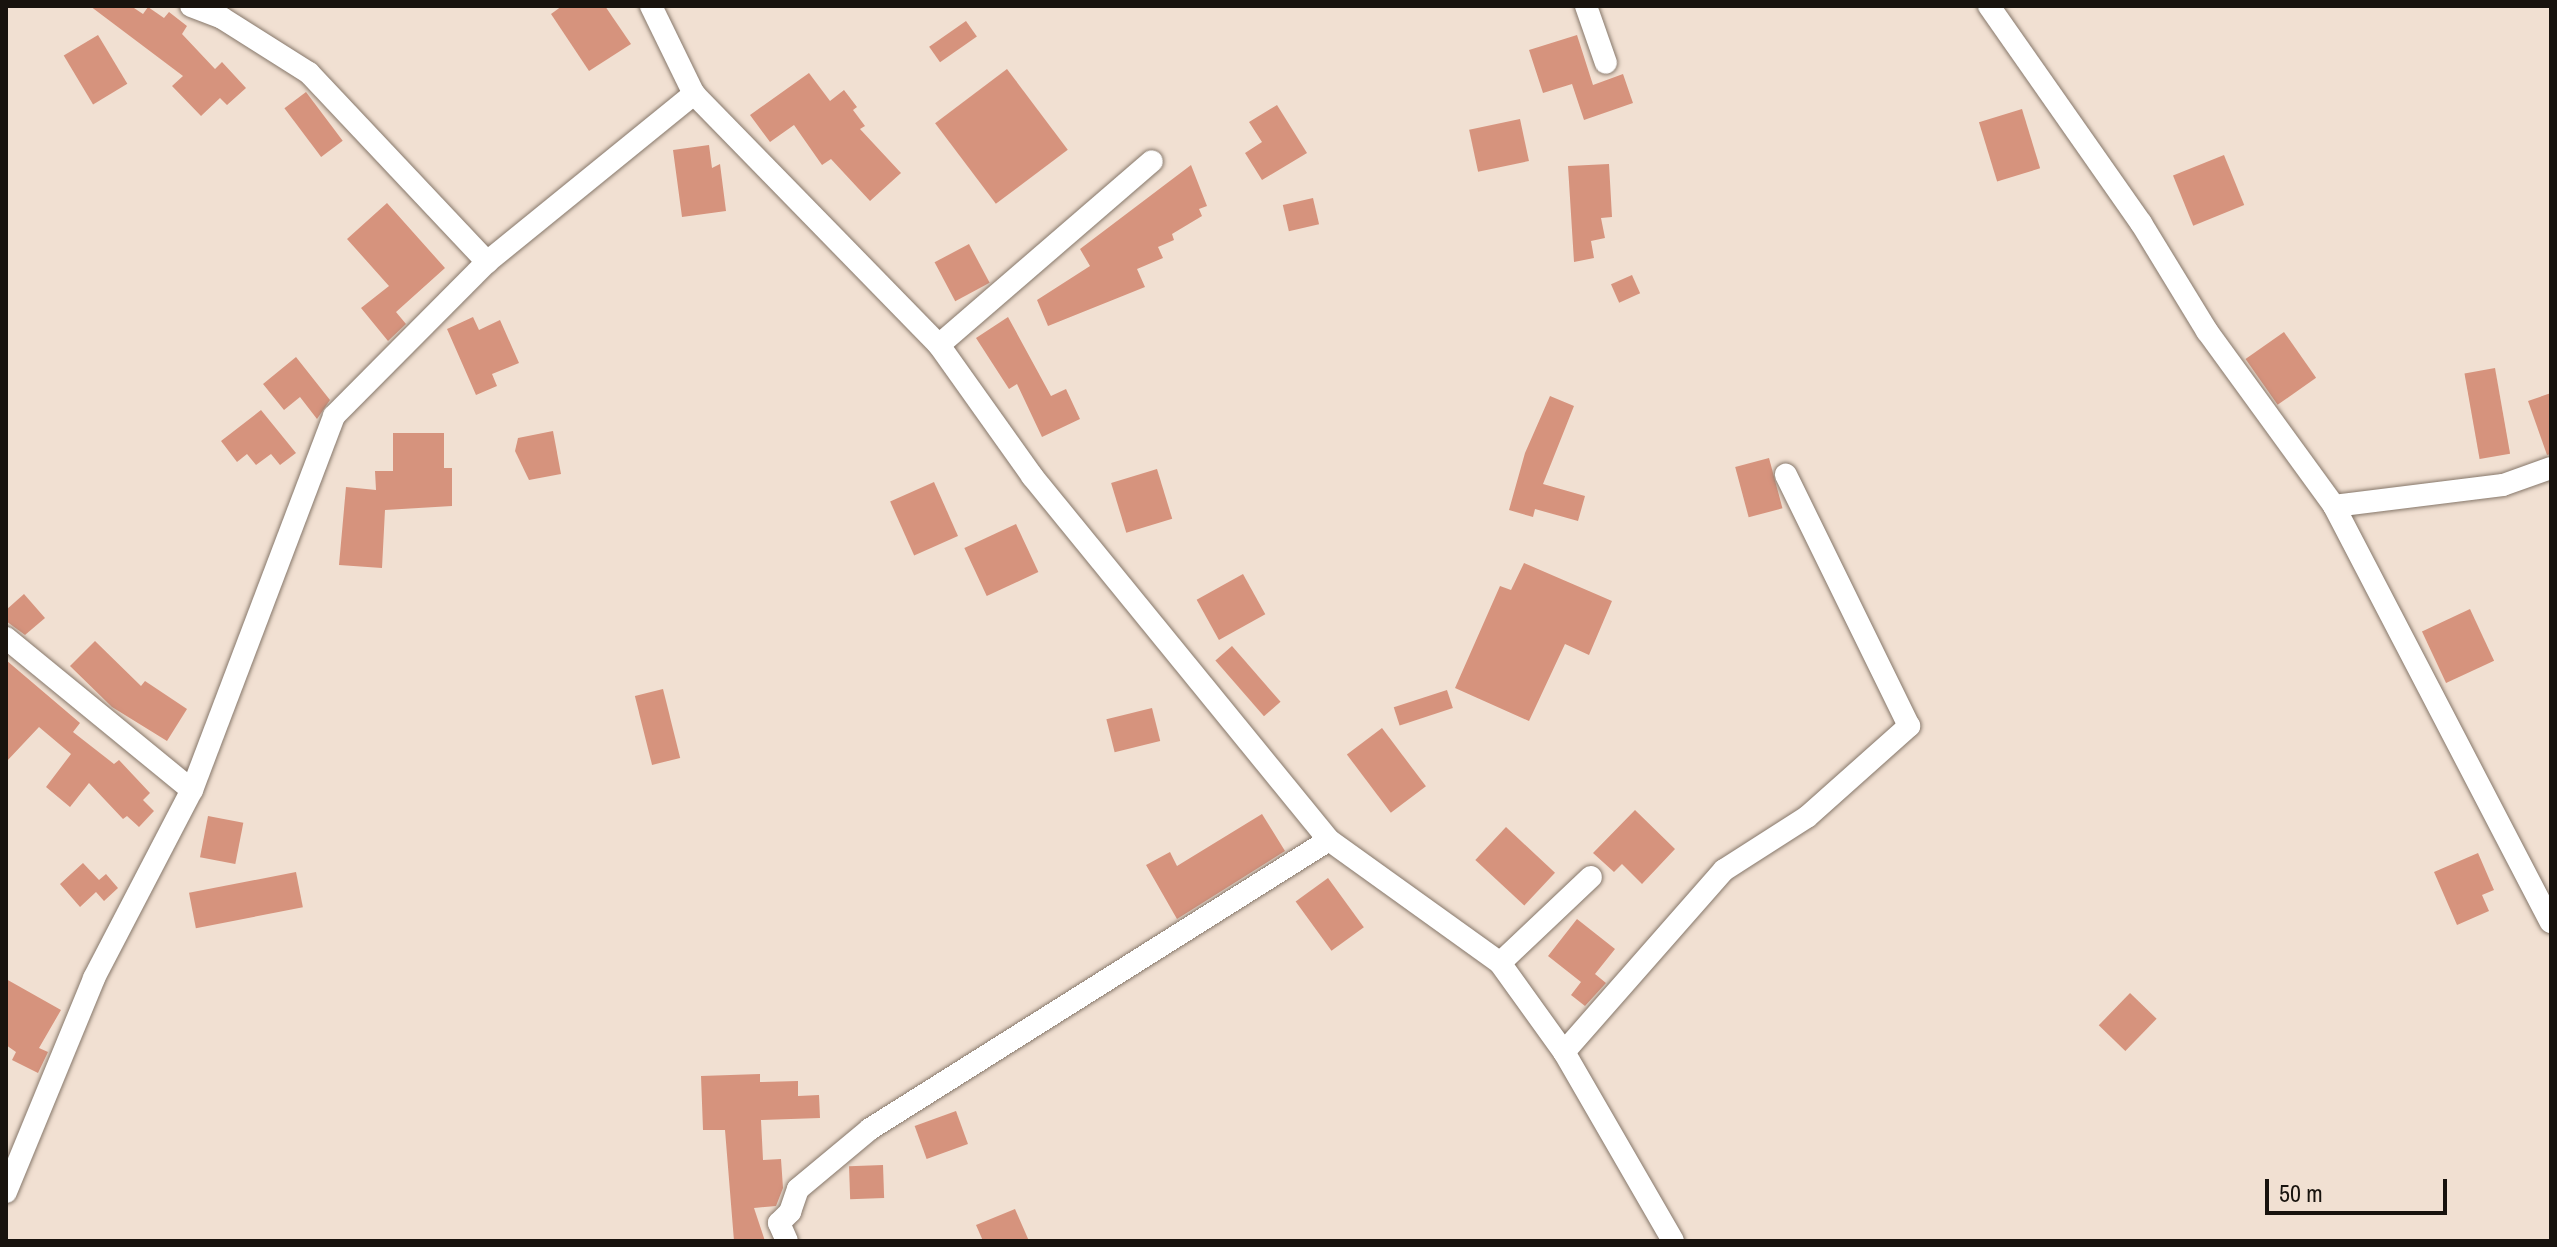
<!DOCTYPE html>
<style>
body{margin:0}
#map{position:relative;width:2557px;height:1247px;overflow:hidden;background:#f1e0d2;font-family:"Archivo Narrow",sans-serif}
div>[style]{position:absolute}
.building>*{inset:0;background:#d6937d;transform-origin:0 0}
.roads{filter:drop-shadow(0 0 2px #86776a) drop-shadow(0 0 2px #86776a)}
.minor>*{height:22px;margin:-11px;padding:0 11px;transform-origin:11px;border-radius:11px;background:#fff}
span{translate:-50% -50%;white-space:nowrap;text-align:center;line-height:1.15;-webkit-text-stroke:6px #f1e0d2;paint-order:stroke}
.frame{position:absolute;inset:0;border:8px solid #18130e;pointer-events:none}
.scale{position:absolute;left:2265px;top:1179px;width:182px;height:36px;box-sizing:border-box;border:4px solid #18130e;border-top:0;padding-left:10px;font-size:24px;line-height:28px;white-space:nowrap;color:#18130e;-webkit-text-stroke:6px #f1e0d2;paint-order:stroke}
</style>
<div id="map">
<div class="building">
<div style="clip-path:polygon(90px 6px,131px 6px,143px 14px,148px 7px,164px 18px,169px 12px,187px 26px,182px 34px,215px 69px,222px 62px,246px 88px,227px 105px,220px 98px,201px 116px,172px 86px,183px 76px)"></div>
<div style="clip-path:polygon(562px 6px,605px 6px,631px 44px,589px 71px,551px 14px)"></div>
<div style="left:966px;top:21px;width:19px;height:45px;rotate:55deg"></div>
<div style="left:98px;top:35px;width:57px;height:40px;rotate:59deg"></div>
<div style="clip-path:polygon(1577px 35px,1593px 85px,1623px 74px,1633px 103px,1584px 120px,1572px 84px,1543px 93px,1529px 50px)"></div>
<div style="left:1007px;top:69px;width:101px;height:90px;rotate:53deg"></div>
<div style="clip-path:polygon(809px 73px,830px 101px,844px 90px,857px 107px,853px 110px,865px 126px,860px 129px,901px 173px,870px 201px,831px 159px,822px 165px,794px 125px,770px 142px,750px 115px)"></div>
<div style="left:306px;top:92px;width:61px;height:27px;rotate:53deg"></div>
<div style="clip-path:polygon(1277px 105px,1307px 153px,1262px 180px,1245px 153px,1262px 142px,1249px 122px)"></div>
<div style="left:2022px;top:109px;width:62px;height:45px;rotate:73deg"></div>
<div style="left:1520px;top:119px;width:43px;height:52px;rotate:78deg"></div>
<div style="clip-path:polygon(709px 145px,712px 168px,720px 164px,726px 211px,682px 217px,673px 150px)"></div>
<div style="left:2224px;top:155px;width:54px;height:55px;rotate:68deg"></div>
<div style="clip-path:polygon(1609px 164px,1612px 217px,1601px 218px,1605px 238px,1591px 241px,1594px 258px,1574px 262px,1568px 166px)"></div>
<div style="clip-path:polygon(1191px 165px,1207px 206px,1199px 209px,1202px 216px,1172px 234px,1174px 240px,1158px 247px,1163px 258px,1137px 269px,1145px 287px,1048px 326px,1037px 300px,1090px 266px,1080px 249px)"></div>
<div style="left:1313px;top:198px;width:27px;height:31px;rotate:77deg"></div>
<div style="clip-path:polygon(387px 203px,445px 268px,396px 312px,406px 324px,388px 341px,361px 308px,389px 286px,347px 239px)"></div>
<div style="left:969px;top:244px;width:44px;height:39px;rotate:62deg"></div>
<div style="left:1632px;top:275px;width:20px;height:23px;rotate:66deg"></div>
<div style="clip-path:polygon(473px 317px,479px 330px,500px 320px,519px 363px,492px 374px,497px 386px,476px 395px,447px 329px)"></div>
<div style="clip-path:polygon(1008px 317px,1051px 396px,1066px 389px,1080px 419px,1042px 437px,1017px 384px,1009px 389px,976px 338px)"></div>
<div style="left:2284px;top:332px;width:56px;height:47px;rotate:55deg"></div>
<div style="clip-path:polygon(296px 357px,330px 400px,317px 419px,300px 397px,284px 410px,263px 384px)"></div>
<div style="left:2495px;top:368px;width:87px;height:31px;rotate:80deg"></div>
<div style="clip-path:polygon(2551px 393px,2551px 454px,2547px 455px,2528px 401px)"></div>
<div style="clip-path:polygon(1550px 396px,1574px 406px,1543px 484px,1585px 496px,1578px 521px,1535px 509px,1533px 517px,1509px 510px,1525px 453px)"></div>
<div style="clip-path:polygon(261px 410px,296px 453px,280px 465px,271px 454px,256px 465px,247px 454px,237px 462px,221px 441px)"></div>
<div style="clip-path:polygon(553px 431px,561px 474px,529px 480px,515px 451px,518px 438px)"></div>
<div style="clip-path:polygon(393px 433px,444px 433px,444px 468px,452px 468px,452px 506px,385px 510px,382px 568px,339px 565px,346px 487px,376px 490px,375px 471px,393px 471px)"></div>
<div style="left:1769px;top:458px;width:52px;height:35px;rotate:75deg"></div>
<div style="left:1157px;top:469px;width:52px;height:48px;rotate:73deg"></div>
<div style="left:934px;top:482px;width:59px;height:48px;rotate:66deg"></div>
<div style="left:1016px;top:524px;width:53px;height:57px;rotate:65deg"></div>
<div style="clip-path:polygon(1524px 563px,1612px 601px,1589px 655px,1565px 644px,1529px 721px,1455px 688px,1500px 586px,1511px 590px)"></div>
<div style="left:1243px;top:574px;width:46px;height:53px;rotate:61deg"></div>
<div style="clip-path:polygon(24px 594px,45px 618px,25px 635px,6px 621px,6px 610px)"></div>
<div style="left:2470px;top:609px;width:57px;height:53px;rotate:65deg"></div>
<div style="clip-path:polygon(95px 641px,141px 686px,145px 681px,187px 709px,167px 741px,112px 707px,70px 666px)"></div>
<div style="left:1232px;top:646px;width:74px;height:22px;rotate:49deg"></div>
<div style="clip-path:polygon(6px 660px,80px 723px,73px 732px,114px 764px,119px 760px,150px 793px,143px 800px,154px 811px,139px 827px,127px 816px,123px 819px,89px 783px,70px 807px,46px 787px,71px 754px,39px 727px,6px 762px)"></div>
<div style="left:663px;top:689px;width:71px;height:29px;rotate:76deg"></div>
<div style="left:1447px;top:690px;width:19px;height:56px;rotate:72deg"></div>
<div style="left:1152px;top:708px;width:34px;height:47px;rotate:76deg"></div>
<div style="left:1382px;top:728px;width:73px;height:44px;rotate:53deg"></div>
<div style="clip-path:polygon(1635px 810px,1675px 849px,1642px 884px,1622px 864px,1614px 872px,1593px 853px)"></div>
<div style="clip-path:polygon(1262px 814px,1285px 851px,1177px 919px,1146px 865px,1170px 852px,1177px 866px)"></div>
<div style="left:208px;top:816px;width:36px;height:42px;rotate:11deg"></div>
<div style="left:1506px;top:827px;width:67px;height:45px;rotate:43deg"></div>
<div style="clip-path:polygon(2478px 853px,2494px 890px,2482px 895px,2489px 911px,2457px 925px,2434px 872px)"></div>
<div style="clip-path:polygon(83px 863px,99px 880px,106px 874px,118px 888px,104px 901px,96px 892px,80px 907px,60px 884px)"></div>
<div style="left:296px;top:872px;width:36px;height:109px;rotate:79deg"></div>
<div style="left:1328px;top:878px;width:61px;height:40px;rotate:54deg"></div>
<div style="clip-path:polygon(1577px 919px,1615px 949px,1595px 974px,1606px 983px,1585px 1006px,1571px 995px,1581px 982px,1548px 956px)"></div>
<div style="clip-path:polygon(6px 979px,61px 1010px,39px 1048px,48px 1052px,38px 1073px,12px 1060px,16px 1052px,6px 1045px)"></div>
<div style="left:2130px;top:993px;width:37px;height:45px;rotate:44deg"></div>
<div style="clip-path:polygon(760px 1074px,760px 1082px,798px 1081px,798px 1096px,819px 1095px,820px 1118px,761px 1120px,763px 1160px,781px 1159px,783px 1188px,776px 1206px,754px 1208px,765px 1241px,734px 1241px,725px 1130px,703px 1130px,701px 1076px)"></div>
<div style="left:956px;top:1111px;width:35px;height:44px;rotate:70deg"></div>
<div style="left:883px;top:1165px;width:33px;height:34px;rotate:88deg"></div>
<div style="clip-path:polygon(1015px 1209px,1029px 1241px,983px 1241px,976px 1225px)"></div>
</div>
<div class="roads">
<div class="minor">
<div style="left:191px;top:6px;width:33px;rotate:21deg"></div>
<div style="left:222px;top:18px;width:103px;rotate:32.3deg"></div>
<div style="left:309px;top:73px;width:260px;rotate:46.7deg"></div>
<div style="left:651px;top:6px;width:98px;rotate:64deg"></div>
<div style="left:694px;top:94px;width:351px;rotate:45.7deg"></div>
<div style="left:939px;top:345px;width:161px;rotate:54.6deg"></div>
<div style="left:1032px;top:476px;width:470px;rotate:50.8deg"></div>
<div style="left:1329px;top:840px;width:211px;rotate:35.7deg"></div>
<div style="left:1500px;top:963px;width:110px;rotate:54.3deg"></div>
<div style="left:1564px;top:1052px;width:218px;rotate:60deg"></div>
<div style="left:1586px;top:6px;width:60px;rotate:70.7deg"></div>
<div style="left:1989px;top:6px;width:265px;rotate:55deg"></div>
<div style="left:2141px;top:223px;width:127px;rotate:58.6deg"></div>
<div style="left:2207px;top:331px;width:216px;rotate:54deg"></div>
<div style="left:2334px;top:506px;width:469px;rotate:62.5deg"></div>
<div style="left:939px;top:345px;width:281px;rotate:-40.8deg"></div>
<div style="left:2334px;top:506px;width:170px;rotate:-7.1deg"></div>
<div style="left:2503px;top:485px;width:51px;rotate:-19.5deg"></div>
<div style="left:6px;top:638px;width:240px;rotate:39.3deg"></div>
<div style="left:1500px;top:963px;width:125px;rotate:-43.4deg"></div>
<div style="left:1564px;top:1052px;width:242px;rotate:-48.7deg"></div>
<div style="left:1724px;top:870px;width:98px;rotate:-32.6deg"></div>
<div style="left:1807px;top:817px;width:137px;rotate:-41.7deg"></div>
<div style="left:1909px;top:726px;width:280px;rotate:-116.1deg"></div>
<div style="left:6px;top:1192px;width:231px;rotate:-67.6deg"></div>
<div style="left:94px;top:978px;width:212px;rotate:-62.5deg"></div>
<div style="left:192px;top:790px;width:400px;rotate:-69.2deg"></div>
<div style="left:334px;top:416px;width:217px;rotate:-45.2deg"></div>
<div style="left:487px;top:262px;width:267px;rotate:-39.1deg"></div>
<div style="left:787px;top:1241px;width:20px;rotate:-114deg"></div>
<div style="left:779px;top:1223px;width:16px;rotate:-45deg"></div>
<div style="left:790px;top:1212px;width:24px;rotate:-71deg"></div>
<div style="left:798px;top:1189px;width:94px;rotate:-39.8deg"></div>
<div style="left:870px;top:1129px;width:542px;rotate:-32.2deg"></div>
</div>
</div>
<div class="frame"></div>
<div class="scale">50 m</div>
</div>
